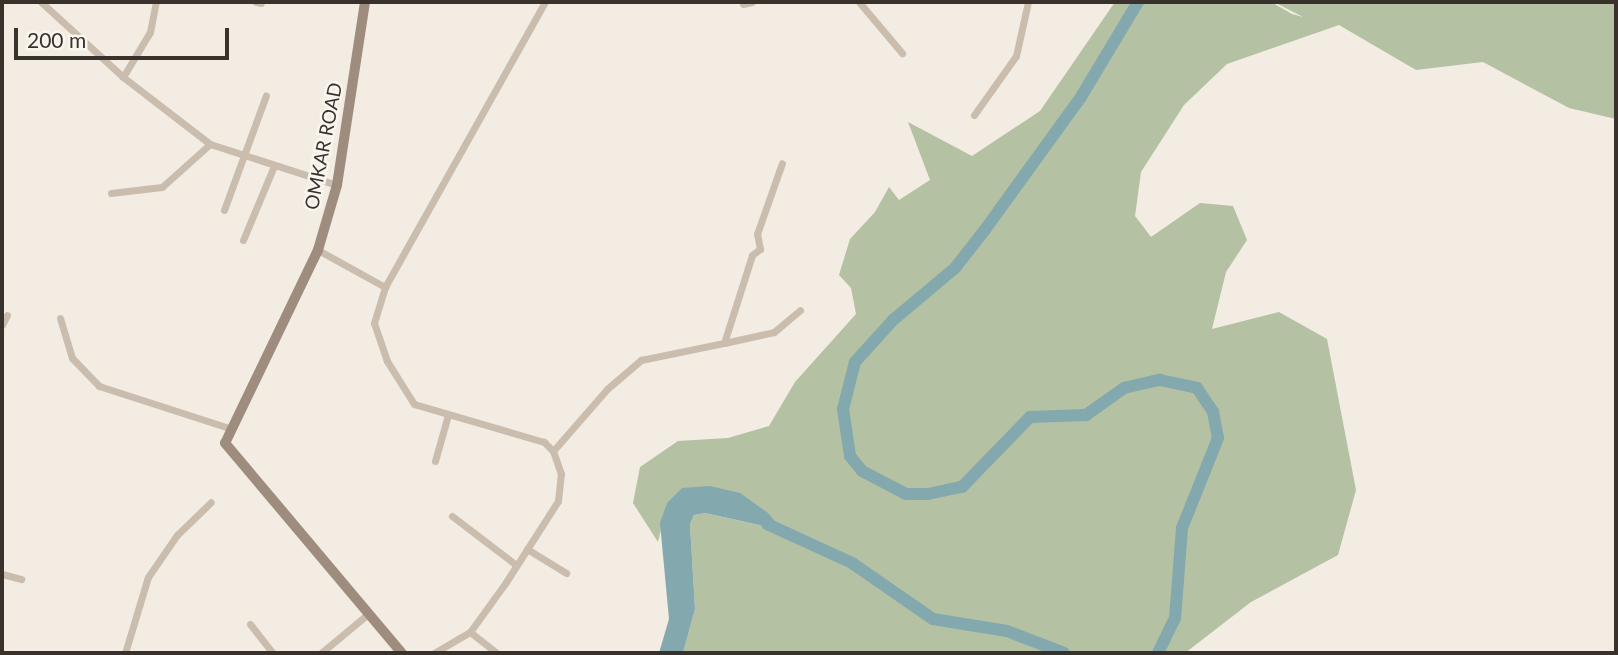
<!DOCTYPE html>
<style>
body{margin:0}
#map{position:relative;width:1618px;height:655px;overflow:hidden;background:#f2ece2;font-family:Lato,sans-serif}
div>[style]{position:absolute}
.green>*{inset:0;background:#b4c1a2}
.water>*{inset:0;background:#83a8ae}
.river>*{height:12px;margin:-6px;padding:0 6px;transform-origin:6px;border-radius:6px;background:#83a8ae}
.street>*{height:7px;margin:-3.5px;padding:0 3.5px;transform-origin:3.5px;border-radius:3.5px;background:#cabdae}
.secondary>*{height:10px;margin:-5px;padding:0 5px;transform-origin:5px;border-radius:5px;background:#9e8d7f}
span{translate:-50% -50%;white-space:nowrap;text-align:center;line-height:1.15;-webkit-text-stroke:5px #faf6ef;paint-order:stroke}
.street-label{font-size:19px;color:#39312c}
.frame{position:absolute;inset:0;border:4px solid #39312c;pointer-events:none}
.scale{position:absolute;left:14px;top:28px;width:215px;height:32px;box-sizing:border-box;border:4px solid #39312c;border-top:0;padding-left:9px;font-size:21px;line-height:24px;white-space:nowrap;color:#39312c;-webkit-text-stroke:5px #faf6ef;paint-order:stroke}
</style>
<div id="map">
<div class="green">
<div style="clip-path:polygon(1115px 2px,1271px 2px,1292px 14px,1303px 17px,1274px 2px,1616px 2px,1616px 119px,1569px 108px,1483px 62px,1416px 70px,1339px 25px,1227px 64px,1184px 105px,1141px 172px,1135px 216px,1151px 237px,1200px 203px,1233px 206px,1247px 240px,1226px 272px,1212px 329px,1279px 312px,1327px 339px,1356px 490px,1338px 555px,1251px 602px,1185px 653px,683px 653px,695px 609px,690px 524px,694px 515px,705px 513px,781px 530px,667px 503px,658px 542px,633px 503px,640px 467px,678px 441px,728px 438px,769px 426px,795px 382px,856px 314px,851px 288px,839px 275px,850px 239px,875px 212px,889px 187px,899px 200px,930px 180px,908px 122px,972px 156px,1040px 111px)"></div>
</div>
<div class="water">
<div style="clip-path:polygon(710px 486px,740px 493px,768px 513px,782px 530px,705px 513px,694px 515px,690px 524px,695px 609px,683px 653px,659px 653px,669px 619px,660px 523px,667px 503px,682px 488px)"></div>
</div>
<div class="river">
<div style="left:1138px;top:2px;width:111px;rotate:121deg"></div>
<div style="left:1081px;top:97px;width:165px;rotate:125.9deg"></div>
<div style="left:984px;top:231px;width:47px;rotate:128.1deg"></div>
<div style="left:955px;top:268px;width:81px;rotate:140deg"></div>
<div style="left:893px;top:320px;width:57px;rotate:132.1deg"></div>
<div style="left:855px;top:362px;width:49px;rotate:104.3deg"></div>
<div style="left:843px;top:409px;width:48px;rotate:81.5deg"></div>
<div style="left:850px;top:456px;width:19px;rotate:51deg"></div>
<div style="left:862px;top:471px;width:50px;rotate:27.6deg"></div>
<div style="left:906px;top:494px;width:22px"></div>
<div style="left:928px;top:494px;width:35px;rotate:-12deg"></div>
<div style="left:962px;top:487px;width:98px;rotate:-45.8deg"></div>
<div style="left:1030px;top:417px;width:56px;rotate:-2deg"></div>
<div style="left:1086px;top:415px;width:47px;rotate:-35.4deg"></div>
<div style="left:1124px;top:388px;width:37px;rotate:-13deg"></div>
<div style="left:1160px;top:380px;width:38px;rotate:12deg"></div>
<div style="left:1197px;top:388px;width:29px;rotate:56deg"></div>
<div style="left:1213px;top:412px;width:26px;rotate:79deg"></div>
<div style="left:1218px;top:438px;width:97px;rotate:111.8deg"></div>
<div style="left:1182px;top:528px;width:90px;rotate:94.4deg"></div>
<div style="left:1175px;top:618px;width:39px;rotate:116deg"></div>
<div style="left:767px;top:524px;width:94px;rotate:24.6deg"></div>
<div style="left:852px;top:563px;width:98px;rotate:34.7deg"></div>
<div style="left:933px;top:619px;width:75px;rotate:9.2deg"></div>
<div style="left:1007px;top:631px;width:61px;rotate:21.1deg"></div>
</div>
<div class="street">
<div style="left:41px;top:2px;width:111px;rotate:42.4deg"></div>
<div style="left:123px;top:77px;width:110px;rotate:37.6deg"></div>
<div style="left:210px;top:144px;width:133px;rotate:17.9deg"></div>
<div style="left:256px;top:2px;width:5px;rotate:11deg"></div>
<div style="left:859px;top:2px;width:67px;rotate:49.9deg"></div>
<div style="left:743px;top:4px;width:9px;rotate:-13deg"></div>
<div style="left:123px;top:77px;width:52px;rotate:-59deg"></div>
<div style="left:150px;top:32px;width:31px;rotate:-79deg"></div>
<div style="left:974px;top:115px;width:72px;rotate:-54.6deg"></div>
<div style="left:1016px;top:56px;width:55px;rotate:-77.5deg"></div>
<div style="left:111px;top:193px;width:51px;rotate:-6.7deg"></div>
<div style="left:162px;top:187px;width:64px;rotate:-41.9deg"></div>
<div style="left:224px;top:210px;width:122px;rotate:-69.9deg"></div>
<div style="left:243px;top:240px;width:80px;rotate:-67.3deg"></div>
<div style="left:318px;top:250px;width:77px;rotate:28.9deg"></div>
<div style="left:60px;top:318px;width:42px;rotate:73.3deg"></div>
<div style="left:72px;top:358px;width:39px;rotate:46deg"></div>
<div style="left:99px;top:386px;width:140px;rotate:17.9deg"></div>
<div style="left:2px;top:325px;width:11px;rotate:-63deg"></div>
<div style="left:724px;top:343px;width:51px;rotate:-12.4deg"></div>
<div style="left:774px;top:332px;width:34px;rotate:-40deg"></div>
<div style="left:553px;top:451px;width:82px;rotate:-48.9deg"></div>
<div style="left:607px;top:389px;width:45px;rotate:-40.5deg"></div>
<div style="left:641px;top:360px;width:85px;rotate:-11.6deg"></div>
<div style="left:724px;top:343px;width:92px;rotate:-72.3deg"></div>
<div style="left:752px;top:255px;width:10px;rotate:-37deg"></div>
<div style="left:760px;top:249px;width:15px;rotate:-101deg"></div>
<div style="left:757px;top:234px;width:75px;rotate:-70.6deg"></div>
<div style="left:435px;top:461px;width:48px;rotate:-74.2deg"></div>
<div style="left:452px;top:516px;width:81px;rotate:37.4deg"></div>
<div style="left:527px;top:549px;width:46px;rotate:31.6deg"></div>
<div style="left:2px;top:574px;width:20px;rotate:15deg"></div>
<div style="left:250px;top:624px;width:37px;rotate:52deg"></div>
<div style="left:470px;top:632px;width:34px;rotate:38deg"></div>
<div style="left:125px;top:653px;width:79px;rotate:-73.2deg"></div>
<div style="left:148px;top:577px;width:51px;rotate:-55.4deg"></div>
<div style="left:177px;top:535px;width:47px;rotate:-44.1deg"></div>
<div style="left:321px;top:653px;width:61px;rotate:-39.7deg"></div>
<div style="left:434px;top:653px;width:42px;rotate:-30.3deg"></div>
<div style="left:470px;top:632px;width:62px;rotate:-54.2deg"></div>
<div style="left:506px;top:582px;width:96px;rotate:-57.3deg"></div>
<div style="left:558px;top:501px;width:27px;rotate:-84deg"></div>
<div style="left:561px;top:474px;width:24px;rotate:-109deg"></div>
<div style="left:553px;top:451px;width:13px;rotate:-135deg"></div>
<div style="left:544px;top:442px;width:135px;rotate:-163.7deg"></div>
<div style="left:414px;top:404px;width:51px;rotate:-122.1deg"></div>
<div style="left:387px;top:361px;width:40px;rotate:-108.9deg"></div>
<div style="left:374px;top:323px;width:38px;rotate:-73deg"></div>
<div style="left:385px;top:287px;width:327px;rotate:-60.7deg"></div>
</div>
<div class="secondary">
<div style="left:365px;top:2px;width:185px;rotate:98.7deg"></div>
<div style="left:337px;top:185px;width:68px;rotate:106.3deg"></div>
<div style="left:318px;top:250px;width:214px;rotate:115.7deg"></div>
<div style="left:225px;top:443px;width:275px;rotate:49.9deg"></div>
</div>
<div class="street-label">
<span style="left:323px;top:146px;rotate:-79deg">OMKAR ROAD</span>
</div>
<div class="frame"></div>
<div class="scale">200 m</div>
</div>
